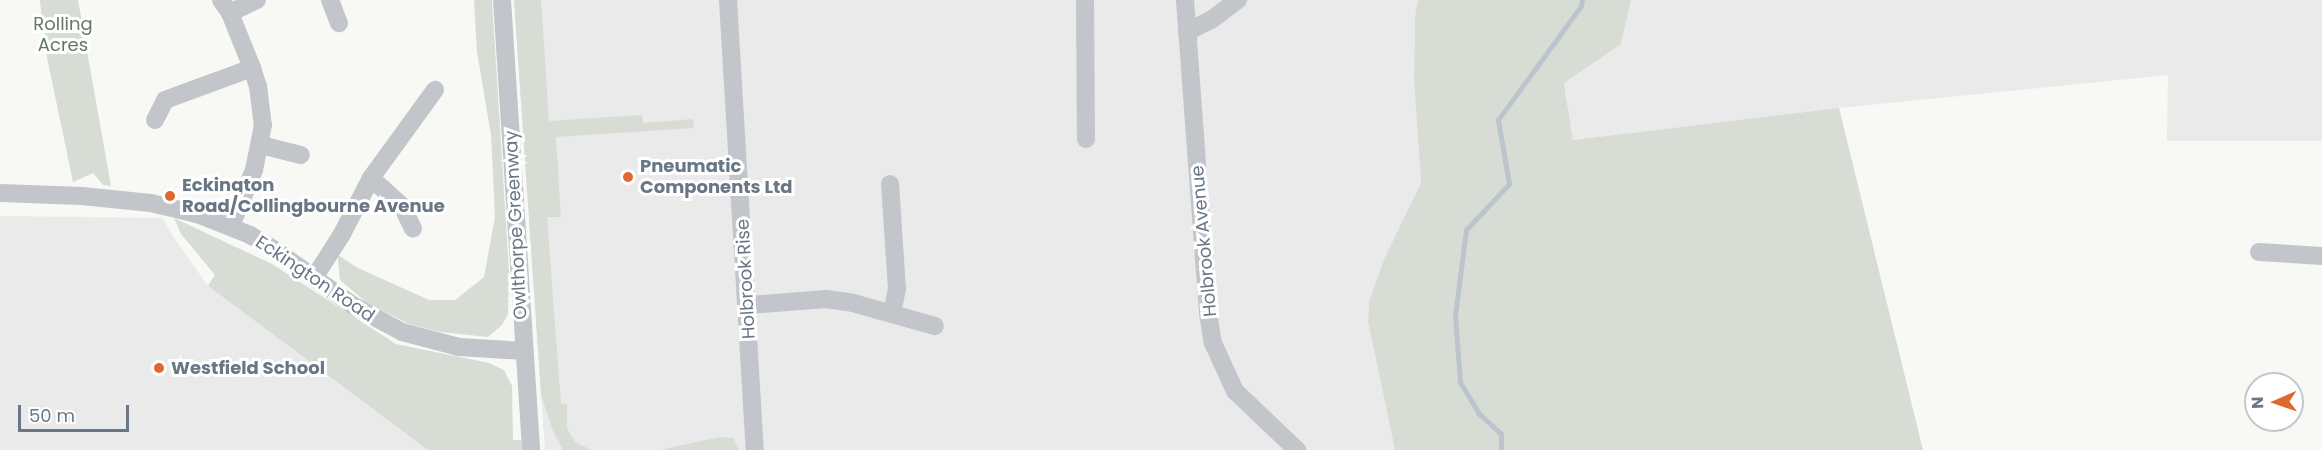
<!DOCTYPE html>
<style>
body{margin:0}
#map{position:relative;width:2322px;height:450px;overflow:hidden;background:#f8f8f5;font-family:Poppins,sans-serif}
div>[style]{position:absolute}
.built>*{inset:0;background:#e9eae9}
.green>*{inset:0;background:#d7ddd5}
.stream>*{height:4.5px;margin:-2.25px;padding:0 2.25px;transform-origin:2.25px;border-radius:2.25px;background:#bcc5cb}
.minor>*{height:18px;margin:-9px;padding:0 9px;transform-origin:9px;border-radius:9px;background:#c2c5c9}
.dots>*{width:16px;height:16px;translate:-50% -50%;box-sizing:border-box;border:3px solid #fff;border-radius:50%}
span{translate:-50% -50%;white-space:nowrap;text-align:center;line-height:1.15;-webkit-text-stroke:6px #fff;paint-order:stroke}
.park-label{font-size:18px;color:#657863}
.poi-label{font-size:18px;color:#687685;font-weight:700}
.left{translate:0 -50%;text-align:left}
.street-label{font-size:18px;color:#687685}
.north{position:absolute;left:2244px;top:372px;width:60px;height:60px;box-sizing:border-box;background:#fff;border:2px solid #c3c8ce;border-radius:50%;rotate:268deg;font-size:16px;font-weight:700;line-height:24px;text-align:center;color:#687685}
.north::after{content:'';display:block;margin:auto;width:21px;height:27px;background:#de6830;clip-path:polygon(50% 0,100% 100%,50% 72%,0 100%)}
.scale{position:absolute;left:18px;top:405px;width:111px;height:27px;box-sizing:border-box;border:3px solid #687685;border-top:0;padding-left:8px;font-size:18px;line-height:21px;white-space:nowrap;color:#687685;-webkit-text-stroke:4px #fff;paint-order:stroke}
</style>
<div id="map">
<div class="built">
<div style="clip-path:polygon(514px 0,1418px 0,1415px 16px,1414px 80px,1421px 183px,1384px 259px,1369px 301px,1368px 322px,1395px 450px,545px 450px)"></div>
<div style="clip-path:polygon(1631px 0,2322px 0,2322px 141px,2167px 141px,2168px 75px,1839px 108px,1573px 140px,1564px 82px,1621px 44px)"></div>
<div style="clip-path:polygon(0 216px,163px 218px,172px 235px,208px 286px,428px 450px,0 450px)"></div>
</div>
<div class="green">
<div style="clip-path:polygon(40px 0,78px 0,111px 186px,103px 185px,93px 173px,73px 182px,44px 43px)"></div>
<div style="clip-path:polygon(474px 0,492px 0,509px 271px,508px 314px,502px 325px,488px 337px,440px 332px,409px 324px,367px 303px,340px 280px,338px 260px,338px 255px,358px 268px,429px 300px,455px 300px,484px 277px,495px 217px,491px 135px,477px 52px)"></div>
<div style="clip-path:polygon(514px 0,541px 0,549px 121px,642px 115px,643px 123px,693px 119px,694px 128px,556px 137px,561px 217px,547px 217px,561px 404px,567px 404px,567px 428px,575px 442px,591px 450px,563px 450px,553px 431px,541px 395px)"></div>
<div style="clip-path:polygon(1418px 0,1631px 0,1621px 44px,1564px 83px,1573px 140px,1839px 108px,1923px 450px,1395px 450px,1368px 322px,1369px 301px,1384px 259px,1421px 183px,1414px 80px,1415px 16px)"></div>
<div style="clip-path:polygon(174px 218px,272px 264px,396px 344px,489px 363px,504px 370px,512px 386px,513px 440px,521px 440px,522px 450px,428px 450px,208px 286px,215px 275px,181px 234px)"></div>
<div style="clip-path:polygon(720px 437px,733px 438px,739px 450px,660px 450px)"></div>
</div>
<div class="stream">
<div style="left:1501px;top:450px;width:16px;rotate:-90deg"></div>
<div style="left:1501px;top:434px;width:30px;rotate:-138deg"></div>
<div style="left:1479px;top:414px;width:37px;rotate:-121deg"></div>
<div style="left:1460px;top:382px;width:66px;rotate:-94.3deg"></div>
<div style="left:1455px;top:316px;width:87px;rotate:-82.7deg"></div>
<div style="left:1466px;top:230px;width:63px;rotate:-46.9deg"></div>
<div style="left:1509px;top:184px;width:65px;rotate:-99.8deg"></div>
<div style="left:1498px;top:120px;width:141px;rotate:-53.9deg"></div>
<div style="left:1581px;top:6px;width:6px;rotate:-81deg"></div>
</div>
<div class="minor">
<div style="left:221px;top:0;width:16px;rotate:55deg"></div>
<div style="left:230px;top:13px;width:59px;rotate:68.2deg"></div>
<div style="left:252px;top:68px;width:19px;rotate:72deg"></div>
<div style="left:258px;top:86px;width:39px;rotate:83deg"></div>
<div style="left:263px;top:125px;width:46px;rotate:101.3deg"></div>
<div style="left:254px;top:170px;width:61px;rotate:112.3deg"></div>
<div style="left:330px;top:0;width:25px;rotate:69deg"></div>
<div style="left:502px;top:0;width:451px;rotate:86.3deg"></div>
<div style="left:728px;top:0;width:451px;rotate:86.6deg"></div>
<div style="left:1085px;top:0;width:139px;rotate:89.6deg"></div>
<div style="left:1185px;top:0;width:314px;rotate:85.8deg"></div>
<div style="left:1208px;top:313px;width:30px;rotate:81deg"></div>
<div style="left:1213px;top:343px;width:53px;rotate:65.4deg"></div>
<div style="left:1235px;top:391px;width:86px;rotate:43.6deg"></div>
<div style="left:230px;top:13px;width:30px;rotate:-26deg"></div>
<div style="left:1187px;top:32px;width:27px;rotate:-27deg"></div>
<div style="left:1211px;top:20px;width:34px;rotate:-37deg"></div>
<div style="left:155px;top:120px;width:22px;rotate:-63deg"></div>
<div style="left:165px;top:100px;width:93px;rotate:-20.2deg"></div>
<div style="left:261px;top:145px;width:41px;rotate:14deg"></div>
<div style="left:371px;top:178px;width:42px;rotate:42.1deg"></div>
<div style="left:402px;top:206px;width:25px;rotate:64deg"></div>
<div style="left:890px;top:184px;width:105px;rotate:86.2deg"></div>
<div style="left:897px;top:289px;width:25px;rotate:102deg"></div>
<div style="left:0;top:193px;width:82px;rotate:2.1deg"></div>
<div style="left:82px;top:196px;width:69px;rotate:5.8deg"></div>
<div style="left:151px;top:203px;width:47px;rotate:13.4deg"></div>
<div style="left:197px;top:214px;width:57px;rotate:21.6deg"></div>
<div style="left:250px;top:235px;width:29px;rotate:31deg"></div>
<div style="left:275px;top:250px;width:97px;rotate:35.3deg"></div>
<div style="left:354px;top:306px;width:55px;rotate:28.4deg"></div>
<div style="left:402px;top:332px;width:59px;rotate:14.7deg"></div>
<div style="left:459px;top:347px;width:65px;rotate:3.5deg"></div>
<div style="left:2259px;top:252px;width:63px;rotate:3.6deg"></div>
<div style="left:314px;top:278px;width:52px;rotate:-57.5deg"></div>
<div style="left:342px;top:234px;width:63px;rotate:-62.6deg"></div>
<div style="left:371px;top:178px;width:109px;rotate:-54deg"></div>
<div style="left:748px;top:305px;width:78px;rotate:-4.4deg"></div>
<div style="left:826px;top:299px;width:27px;rotate:8deg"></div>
<div style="left:853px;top:303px;width:85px;rotate:15.7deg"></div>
</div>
<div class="dots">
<div style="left:628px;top:177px;background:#de6830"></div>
<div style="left:170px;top:196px;background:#de6830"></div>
<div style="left:159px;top:368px;background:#de6830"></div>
</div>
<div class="park-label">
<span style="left:63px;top:35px">Rolling<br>Acres</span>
</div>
<div class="poi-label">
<span class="left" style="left:640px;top:177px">Pneumatic<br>Components Ltd</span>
<span class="left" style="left:182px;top:196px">Eckington<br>Road/Collingbourne Avenue</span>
<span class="left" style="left:171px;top:368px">Westfield School</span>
</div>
<div class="street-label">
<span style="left:516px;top:225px;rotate:-93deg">Owlthorpe Greenway</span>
<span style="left:1204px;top:241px;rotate:-95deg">Holbrook Avenue</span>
<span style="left:315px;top:279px;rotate:34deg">Eckington Road</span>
<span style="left:746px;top:279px;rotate:-93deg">Holbrook Rise</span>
</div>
<div class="north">N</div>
<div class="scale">50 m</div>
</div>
